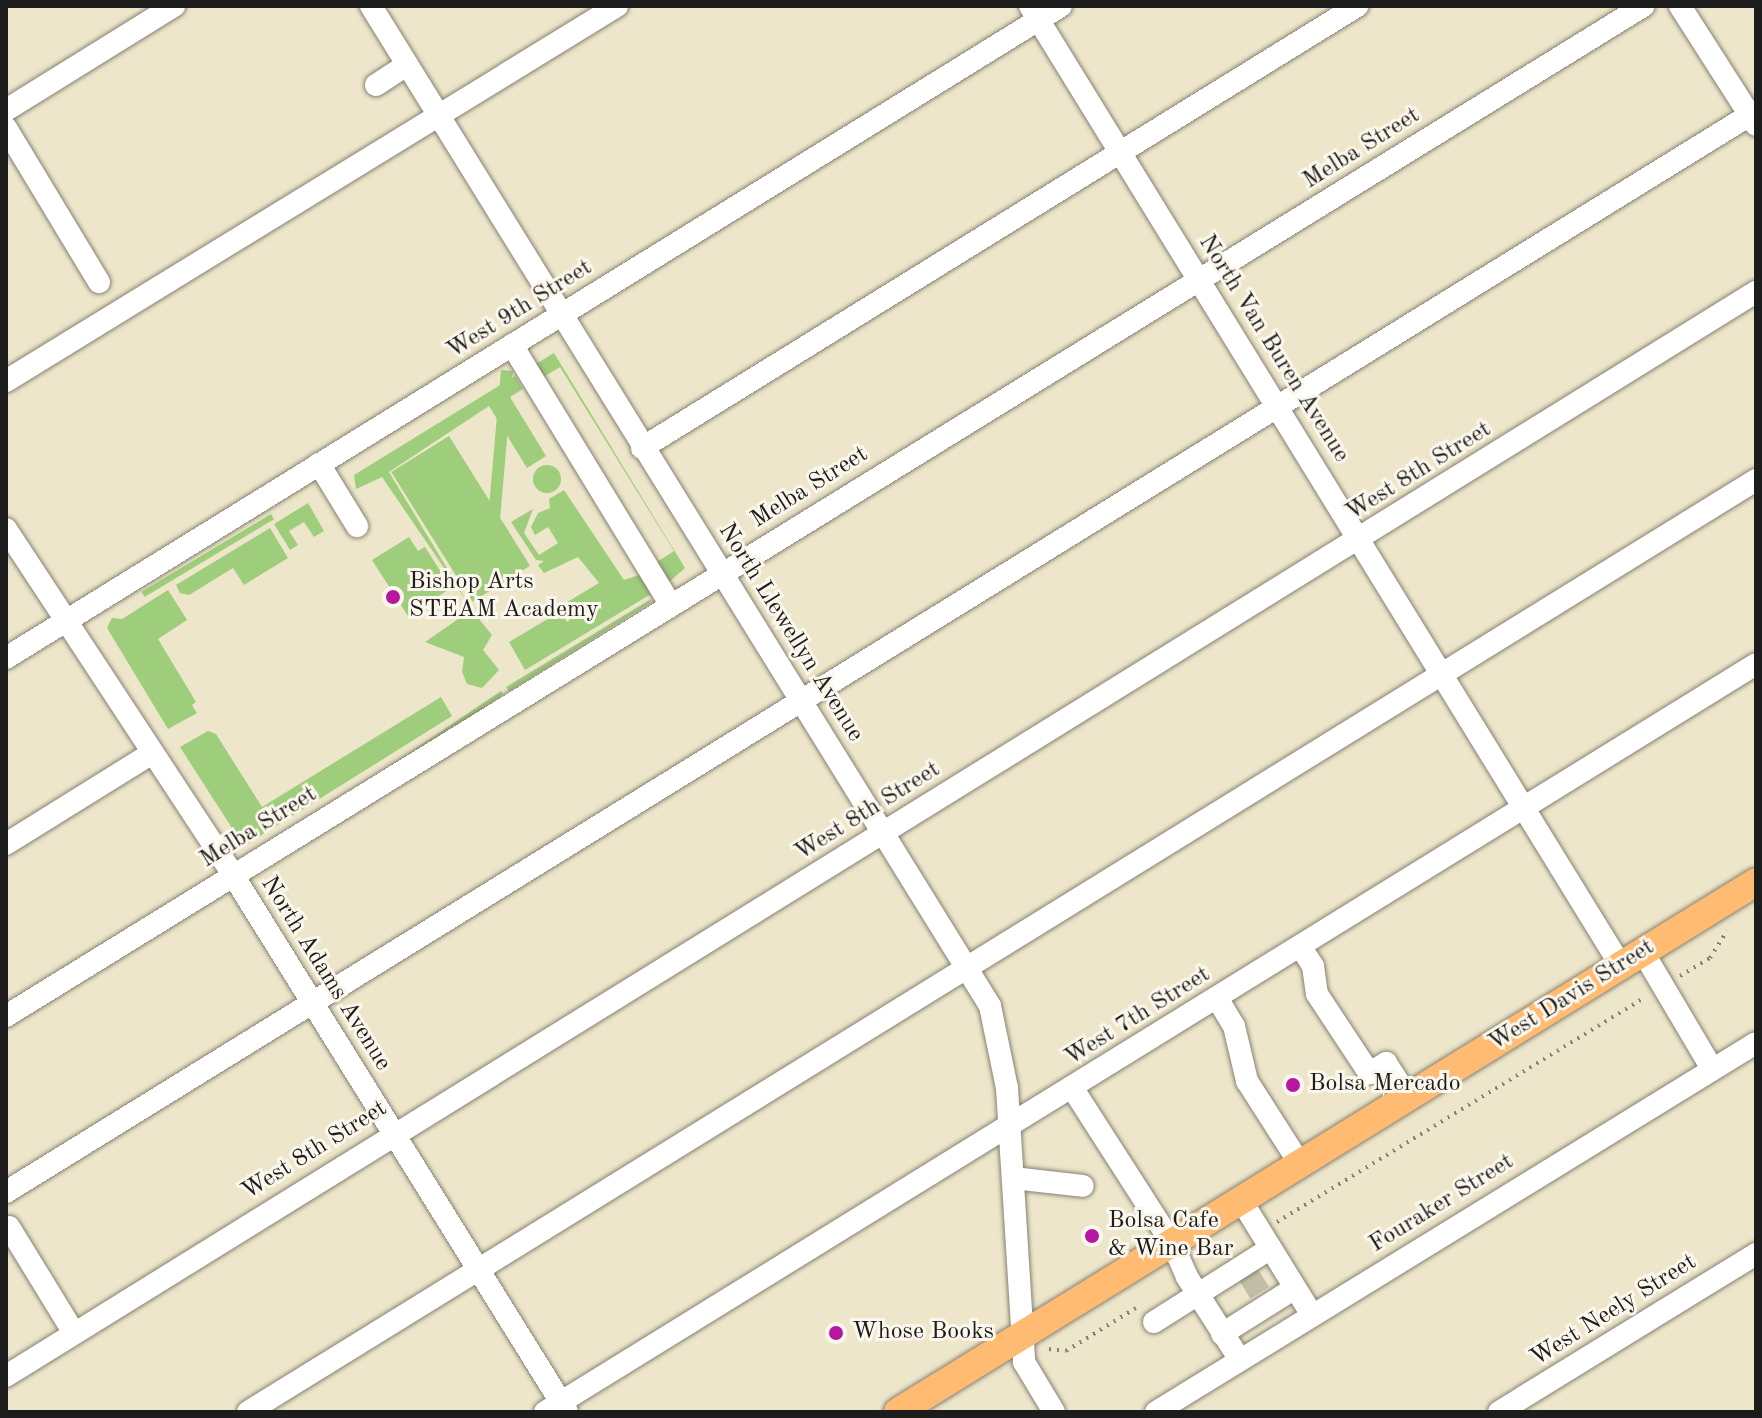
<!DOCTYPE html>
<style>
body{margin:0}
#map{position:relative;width:1762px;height:1418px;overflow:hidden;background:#eee6ca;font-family:"Old Standard TT",serif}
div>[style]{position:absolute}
.green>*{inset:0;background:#9ecd7b;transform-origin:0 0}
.round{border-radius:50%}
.minor-tunnel>*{height:22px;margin-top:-11px;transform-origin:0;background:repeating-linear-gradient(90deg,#c4bea7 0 22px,transparent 0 33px)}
.path>*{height:4px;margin-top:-2px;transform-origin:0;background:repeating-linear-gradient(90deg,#858173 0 2px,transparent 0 8px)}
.roads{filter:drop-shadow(0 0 2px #858173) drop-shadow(0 0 2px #858173)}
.minor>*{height:22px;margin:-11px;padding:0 11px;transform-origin:11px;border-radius:11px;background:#fff}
.major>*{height:28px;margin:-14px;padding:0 14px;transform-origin:14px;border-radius:14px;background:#ffbb71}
.dots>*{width:22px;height:22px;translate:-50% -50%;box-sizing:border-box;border:4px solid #fbf7ec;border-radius:50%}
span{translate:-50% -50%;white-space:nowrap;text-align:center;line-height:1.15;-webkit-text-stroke:6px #fbf7ec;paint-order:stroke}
.street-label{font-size:24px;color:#1c1c1c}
.poi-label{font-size:24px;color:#1c1c1c}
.left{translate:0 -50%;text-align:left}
.frame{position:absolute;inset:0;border:8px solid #1c1c1c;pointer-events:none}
</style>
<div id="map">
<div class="green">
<div style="clip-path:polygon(554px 353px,685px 568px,668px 583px,657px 562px,674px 551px,560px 367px,542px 378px,534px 365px)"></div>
<div style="left:501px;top:370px;width:12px;height:181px;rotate:5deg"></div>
<div style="clip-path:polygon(515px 376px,523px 389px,510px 397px,546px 456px,527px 468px,489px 406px,389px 472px,468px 603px,382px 477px,356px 489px,354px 475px)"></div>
<div style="left:449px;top:436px;width:153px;height:68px;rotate:58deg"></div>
<div class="round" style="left:533px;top:465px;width:28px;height:28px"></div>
<div style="clip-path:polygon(564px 490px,624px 580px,639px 575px,651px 594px,525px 670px,509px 642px,561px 611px,567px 622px,574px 616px,564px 604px,599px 583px,578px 557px,544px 573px,538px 565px,544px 561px,536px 560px,511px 522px,533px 509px,524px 533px,539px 555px,558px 543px,548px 527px,535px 535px,531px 527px,538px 513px,550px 508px,549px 499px)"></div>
<div style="clip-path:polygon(308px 503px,324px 531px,314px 537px,304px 522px,289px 531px,298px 545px,290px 550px,274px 524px)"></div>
<div style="left:271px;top:514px;width:6px;height:151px;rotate:59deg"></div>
<div style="clip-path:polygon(270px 528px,288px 558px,244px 585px,233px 568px,189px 595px,180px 593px,176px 585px)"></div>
<div style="clip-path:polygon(409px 537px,418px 551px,425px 547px,451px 588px,408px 616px,372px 560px)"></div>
<div style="clip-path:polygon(168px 590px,187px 620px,158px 639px,196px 702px,192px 705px,197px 713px,168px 729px,107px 628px,112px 618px,122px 619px)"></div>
<div style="clip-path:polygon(651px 599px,650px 603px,509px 691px,506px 687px)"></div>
<div style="clip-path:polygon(475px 614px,492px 635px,483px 650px,499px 670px,482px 688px,467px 684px,462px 672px,464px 657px,425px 642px,464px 615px)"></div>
<div style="left:501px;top:691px;width:4px;height:281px;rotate:56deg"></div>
<div style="clip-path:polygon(441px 697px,452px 716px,249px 843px,239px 839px,180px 747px,208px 731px,216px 734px,262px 807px)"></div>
</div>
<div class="minor-tunnel">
<div style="left:1248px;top:1274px;width:26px;rotate:58deg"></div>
</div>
<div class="path">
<div style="left:1680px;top:976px;width:35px;rotate:-31deg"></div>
<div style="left:1710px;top:958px;width:32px;rotate:-58deg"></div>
<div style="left:1277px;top:1222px;width:431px;rotate:-31.4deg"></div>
<div style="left:1049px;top:1349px;width:17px;rotate:7deg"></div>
<div style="left:1066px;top:1351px;width:82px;rotate:-31.6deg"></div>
</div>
<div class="roads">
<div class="minor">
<div style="left:371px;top:6px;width:1176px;rotate:58.24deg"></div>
<div style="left:990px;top:1006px;width:84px;rotate:78.3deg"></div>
<div style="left:1007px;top:1088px;width:275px;rotate:86.4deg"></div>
<div style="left:1024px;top:1362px;width:58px;rotate:59deg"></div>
<div style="left:1030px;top:6px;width:1127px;rotate:58.38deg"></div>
<div style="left:1680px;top:6px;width:141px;rotate:57.4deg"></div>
<div style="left:376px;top:85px;width:37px;rotate:-33deg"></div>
<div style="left:6px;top:110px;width:198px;rotate:-31.8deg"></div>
<div style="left:6px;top:128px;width:180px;rotate:58.9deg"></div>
<div style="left:512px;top:345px;width:305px;rotate:58.6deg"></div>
<div style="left:6px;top:381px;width:717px;rotate:-31.54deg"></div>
<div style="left:642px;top:448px;width:841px;rotate:-31.72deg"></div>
<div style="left:319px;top:464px;width:73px;rotate:58.5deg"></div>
<div style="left:6px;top:529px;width:414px;rotate:56.7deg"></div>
<div style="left:233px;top:875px;width:632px;rotate:58.12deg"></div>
<div style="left:6px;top:658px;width:1240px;rotate:-31.72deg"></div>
<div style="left:6px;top:844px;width:172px;rotate:-31.9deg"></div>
<div style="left:1300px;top:946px;width:24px;rotate:57deg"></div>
<div style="left:1313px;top:966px;width:28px;rotate:82deg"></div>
<div style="left:1317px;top:994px;width:95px;rotate:56.6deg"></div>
<div style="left:1369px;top:1073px;width:20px;rotate:-30deg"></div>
<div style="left:1386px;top:1063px;width:40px;rotate:57.1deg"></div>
<div style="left:1643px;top:952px;width:134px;rotate:59.4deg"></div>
<div style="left:1217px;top:998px;width:33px;rotate:59deg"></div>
<div style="left:1234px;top:1026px;width:57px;rotate:76.7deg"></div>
<div style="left:1247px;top:1081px;width:98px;rotate:57.4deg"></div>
<div style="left:6px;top:1016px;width:1924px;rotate:-31.67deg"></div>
<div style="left:1073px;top:1089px;width:183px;rotate:57.3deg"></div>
<div style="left:1172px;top:1243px;width:37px;rotate:66deg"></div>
<div style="left:1187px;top:1277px;width:98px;rotate:57.4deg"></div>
<div style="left:1013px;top:1178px;width:70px;rotate:6.5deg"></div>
<div style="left:6px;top:1192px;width:2057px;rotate:-31.7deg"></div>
<div style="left:1241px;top:1200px;width:135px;rotate:58.3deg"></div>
<div style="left:9px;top:1227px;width:124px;rotate:58.5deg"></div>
<div style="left:1154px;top:1322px;width:138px;rotate:-32.3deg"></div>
<div style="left:1222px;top:1334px;width:86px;rotate:-32.2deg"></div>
<div style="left:6px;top:1376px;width:2059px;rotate:-31.78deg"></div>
<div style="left:248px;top:1412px;width:1773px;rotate:-31.72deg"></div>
<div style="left:545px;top:1412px;width:1423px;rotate:-31.7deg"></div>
<div style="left:1156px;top:1412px;width:704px;rotate:-31.59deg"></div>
<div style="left:1499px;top:1412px;width:302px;rotate:-31.6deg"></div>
</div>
<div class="major">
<div style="left:898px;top:1412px;width:1008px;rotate:-31.7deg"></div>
</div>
</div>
<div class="dots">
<div style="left:393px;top:597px;background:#b5179e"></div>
<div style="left:1293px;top:1085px;background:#b5179e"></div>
<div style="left:1092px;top:1236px;background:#b5179e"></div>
<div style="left:836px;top:1333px;background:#b5179e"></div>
</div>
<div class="street-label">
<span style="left:1362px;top:149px;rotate:-32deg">Melba Street</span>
<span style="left:520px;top:310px;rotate:-32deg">West 9th Street</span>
<span style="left:1273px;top:349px;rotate:58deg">North Van Buren Avenue</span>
<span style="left:1419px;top:472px;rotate:-32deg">West 8th Street</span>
<span style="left:810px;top:488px;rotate:-32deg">Melba Street</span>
<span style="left:790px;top:633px;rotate:58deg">North Llewellyn Avenue</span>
<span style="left:868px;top:812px;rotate:-32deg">West 8th Street</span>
<span style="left:259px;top:828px;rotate:-32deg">Melba Street</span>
<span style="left:325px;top:974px;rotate:58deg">North Adams Avenue</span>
<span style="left:1572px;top:996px;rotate:-32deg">West Davis Street</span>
<span style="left:1138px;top:1017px;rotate:-32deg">West 7th Street</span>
<span style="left:315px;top:1151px;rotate:-32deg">West 8th Street</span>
<span style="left:1442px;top:1204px;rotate:-32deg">Fouraker Street</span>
<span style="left:1614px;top:1311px;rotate:-32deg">West Neely Street</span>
</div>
<div class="poi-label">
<span class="left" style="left:409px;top:597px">Bishop Arts<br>STEAM Academy</span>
<span class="left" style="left:1309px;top:1085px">Bolsa Mercado</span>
<span class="left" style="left:1108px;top:1236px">Bolsa Cafe<br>&amp; Wine Bar</span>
<span class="left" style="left:852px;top:1333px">Whose Books</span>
</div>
<div class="frame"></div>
</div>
